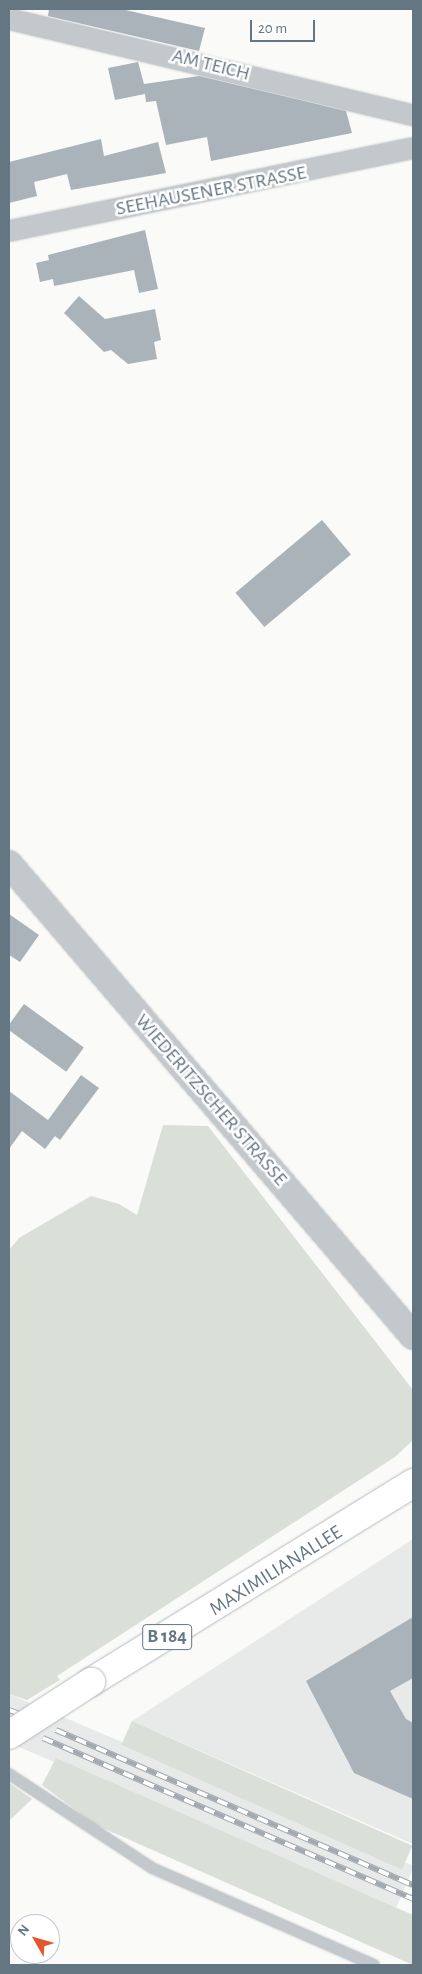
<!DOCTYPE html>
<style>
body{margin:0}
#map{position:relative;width:422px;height:1974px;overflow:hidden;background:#fafaf8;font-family:"Alegreya Sans",sans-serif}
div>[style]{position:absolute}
.built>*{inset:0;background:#e8e9e9;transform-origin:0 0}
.green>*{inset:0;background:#dadfd7;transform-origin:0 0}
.building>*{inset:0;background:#aab3b9;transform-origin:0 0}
.roads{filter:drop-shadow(0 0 1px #b5babe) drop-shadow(0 0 1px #b5babe)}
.service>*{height:10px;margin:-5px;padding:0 5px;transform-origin:5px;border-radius:5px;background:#c3c8cc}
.minor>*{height:20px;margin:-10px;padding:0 10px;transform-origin:10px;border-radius:10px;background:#c3c8cc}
.tertiary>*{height:26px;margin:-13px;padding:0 13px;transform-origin:13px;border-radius:13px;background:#c3c8cc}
.primary>*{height:28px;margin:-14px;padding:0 14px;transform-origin:14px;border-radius:14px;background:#fff}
.rail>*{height:5.5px;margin-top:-2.75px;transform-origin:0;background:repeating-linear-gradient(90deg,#fff 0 11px,#a2aab0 0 22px);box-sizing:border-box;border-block:1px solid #a2aab0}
.bridges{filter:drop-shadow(0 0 1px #b5babe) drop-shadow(0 0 1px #b5babe)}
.primary-bridge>*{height:28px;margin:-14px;padding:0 14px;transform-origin:14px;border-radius:14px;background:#fff}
span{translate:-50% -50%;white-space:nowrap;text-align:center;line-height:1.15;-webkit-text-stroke:5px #fff;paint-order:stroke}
.shield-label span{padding:1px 4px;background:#fff;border:1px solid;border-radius:4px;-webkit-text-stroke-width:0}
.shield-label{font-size:19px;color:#657683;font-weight:700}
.street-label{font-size:20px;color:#657683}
.frame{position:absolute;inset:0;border:10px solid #657683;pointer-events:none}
.north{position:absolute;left:10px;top:1914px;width:50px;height:50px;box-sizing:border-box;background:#fff;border:1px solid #c1c8cd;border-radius:50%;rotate:308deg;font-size:14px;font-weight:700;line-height:20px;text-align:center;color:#657683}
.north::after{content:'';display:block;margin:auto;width:18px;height:22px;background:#e4572e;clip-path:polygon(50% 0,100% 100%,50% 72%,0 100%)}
.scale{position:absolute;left:250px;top:20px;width:65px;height:22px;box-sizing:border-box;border:2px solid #657683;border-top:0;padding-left:6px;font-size:15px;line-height:18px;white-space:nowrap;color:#657683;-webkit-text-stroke:4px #fff;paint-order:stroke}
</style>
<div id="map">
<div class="built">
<div style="clip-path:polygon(413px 1539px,413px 1844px,132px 1721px)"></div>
<div style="left:9px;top:1694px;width:440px;height:45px;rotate:23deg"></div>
</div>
<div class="green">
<div style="clip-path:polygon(163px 1125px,208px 1126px,413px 1390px,413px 1440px,395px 1457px,57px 1676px,60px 1680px,27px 1700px,9px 1694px,9px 1250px,19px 1238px,91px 1196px,119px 1204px,137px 1215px)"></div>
<div style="left:132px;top:1721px;width:307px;height:26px;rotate:24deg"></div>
<div style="clip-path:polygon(56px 1758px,413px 1915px,413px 1965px,96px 1825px,42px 1785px)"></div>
<div style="clip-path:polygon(9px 1783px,32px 1799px,9px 1821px)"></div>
</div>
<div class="building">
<div style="clip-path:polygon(49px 9px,121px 9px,205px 28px,199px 51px,48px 16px)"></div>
<div style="clip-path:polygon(138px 62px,144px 84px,199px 76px,346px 111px,352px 133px,211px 161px,207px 137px,166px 145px,156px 101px,146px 102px,145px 94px,115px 100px,108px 68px)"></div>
<div style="clip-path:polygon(101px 139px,104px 156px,158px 142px,166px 173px,71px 190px,67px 174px,34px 182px,37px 196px,9px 203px,9px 162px)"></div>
<div style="clip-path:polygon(145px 230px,158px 289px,139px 293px,134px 270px,54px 286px,53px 279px,40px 282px,36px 263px,49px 260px,48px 255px)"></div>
<div style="clip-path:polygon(79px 296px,105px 319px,155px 309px,161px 340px,154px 342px,157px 359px,128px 364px,111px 350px,104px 352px,64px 313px)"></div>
<div style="left:322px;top:520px;width:45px;height:113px;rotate:50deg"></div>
<div style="clip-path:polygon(9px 914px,39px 935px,20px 962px,9px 955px)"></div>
<div style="left:24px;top:1004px;width:74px;height:30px;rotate:36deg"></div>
<div style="clip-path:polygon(81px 1075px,99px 1088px,60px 1140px,55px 1136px,45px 1149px,22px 1131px,9px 1149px,9px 1091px,48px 1120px)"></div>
<div style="clip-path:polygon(413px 1617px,413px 1678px,390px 1691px,406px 1719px,413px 1723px,413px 1799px,354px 1773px,306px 1681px)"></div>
</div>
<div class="roads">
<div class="service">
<div style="left:9px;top:1774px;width:171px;rotate:33.3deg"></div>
<div style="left:152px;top:1868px;width:242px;rotate:23.6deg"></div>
</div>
<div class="minor">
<div style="left:9px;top:19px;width:415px;rotate:13.4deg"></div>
<div style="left:9px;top:231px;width:412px;rotate:-11.6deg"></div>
</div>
<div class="tertiary">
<div style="left:9px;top:864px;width:621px;rotate:49.44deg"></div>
</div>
<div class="primary">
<div style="left:91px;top:1682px;width:379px;rotate:-31.7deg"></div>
</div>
</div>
<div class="rail">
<div style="left:9px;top:1710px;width:14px;rotate:21deg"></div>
<div style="left:56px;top:1730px;width:389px;rotate:23.5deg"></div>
<div style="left:43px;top:1738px;width:404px;rotate:23.5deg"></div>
</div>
<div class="bridges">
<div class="primary-bridge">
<div style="left:9px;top:1735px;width:98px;rotate:-32.9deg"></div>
</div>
</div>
<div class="shield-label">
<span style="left:167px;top:1637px">B 184</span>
</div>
<div class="street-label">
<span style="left:211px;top:65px;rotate:14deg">AM TEICH</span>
<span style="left:211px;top:191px;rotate:-11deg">SEEHAUSENER STRASSE</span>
<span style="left:211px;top:1100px;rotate:49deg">WIEDERITZSCHER STRASSE</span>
<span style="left:276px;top:1571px;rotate:-32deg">MAXIMILIANALLEE</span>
</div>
<div class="frame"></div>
<div class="north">N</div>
<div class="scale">20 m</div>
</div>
